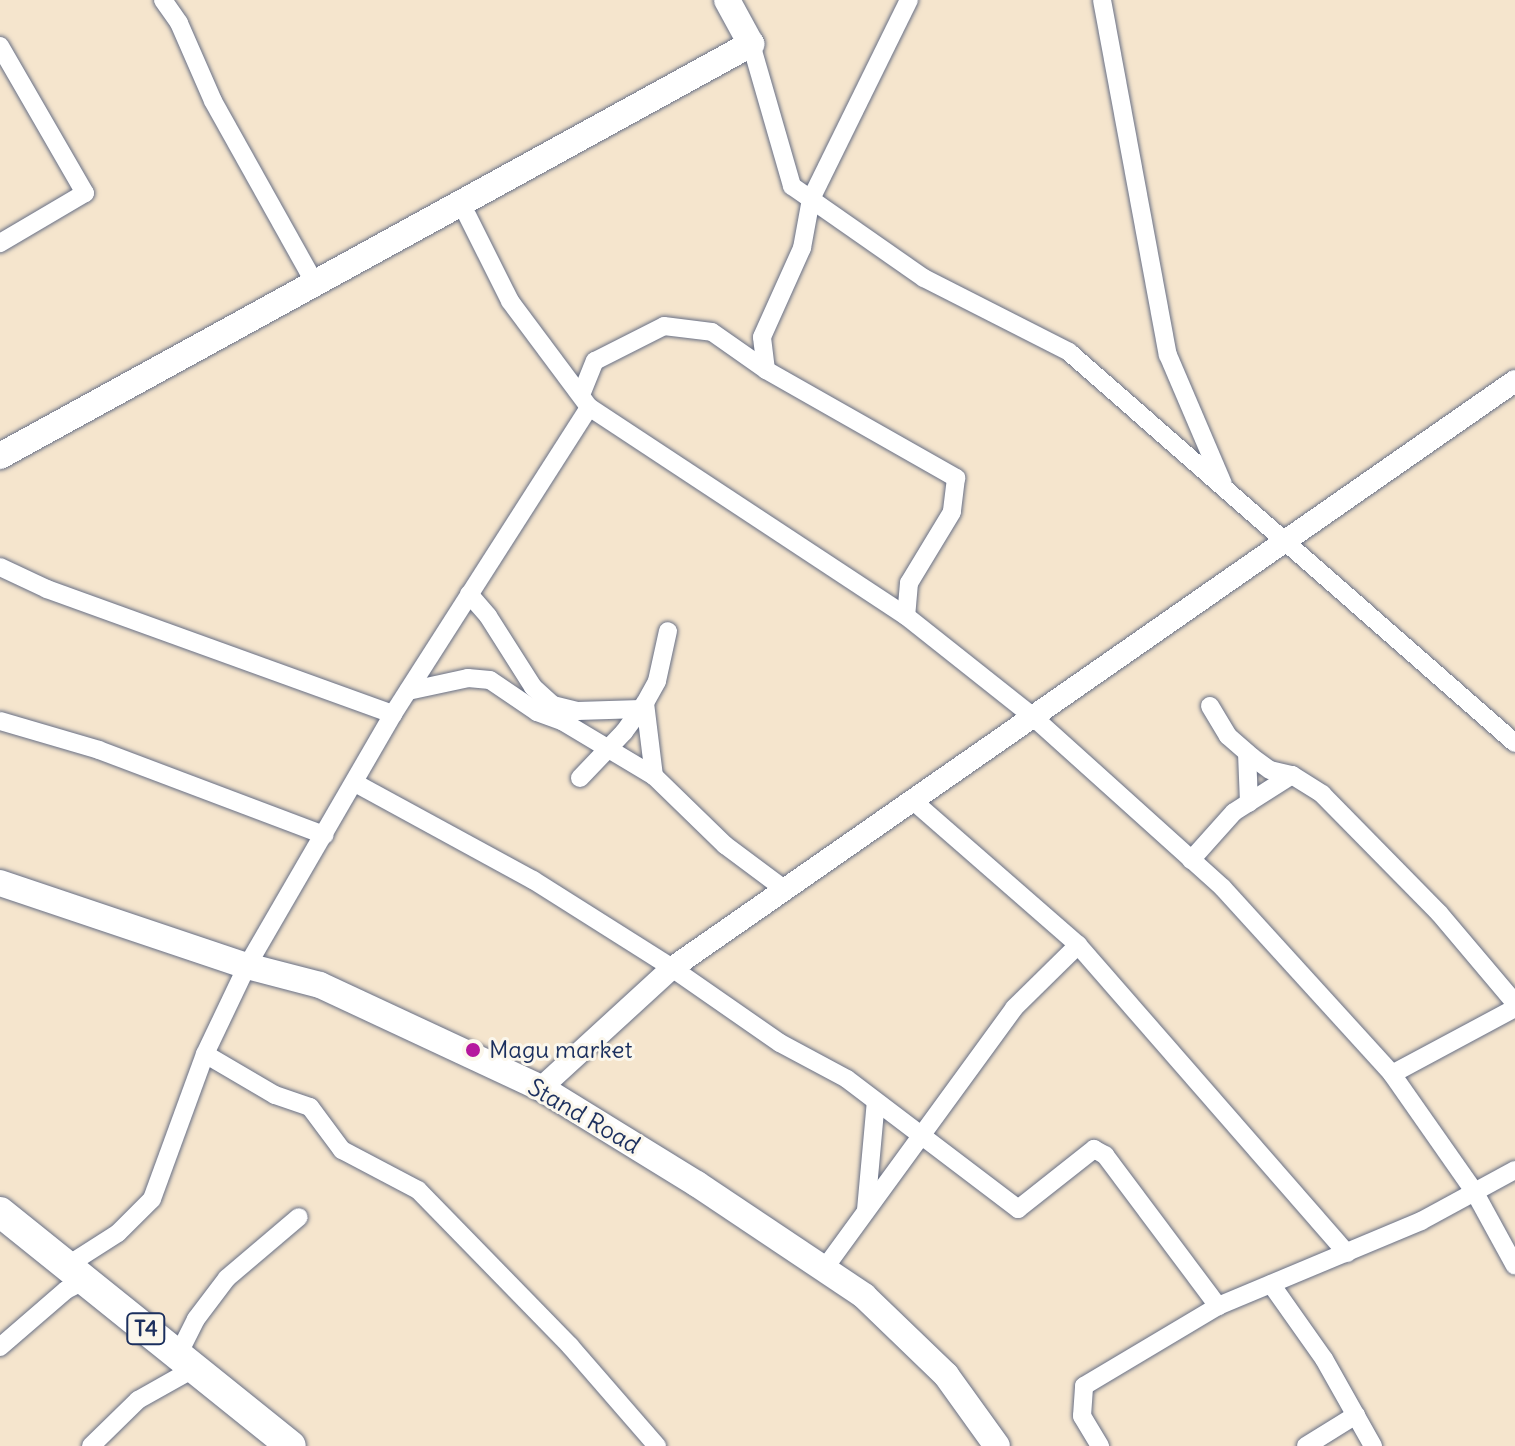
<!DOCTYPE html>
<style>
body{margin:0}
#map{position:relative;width:1515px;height:1446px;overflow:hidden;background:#f5e5cd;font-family:Delius,sans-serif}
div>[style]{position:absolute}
.roads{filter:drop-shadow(0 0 2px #676f85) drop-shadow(0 0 2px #676f85)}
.minor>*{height:18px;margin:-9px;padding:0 9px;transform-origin:9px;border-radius:9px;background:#fff}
.tertiary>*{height:22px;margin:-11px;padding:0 11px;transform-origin:11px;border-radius:11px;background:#fff}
.secondary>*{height:26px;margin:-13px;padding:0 13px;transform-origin:13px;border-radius:13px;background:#fff}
.trunk>*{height:30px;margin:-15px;padding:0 15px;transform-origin:15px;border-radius:15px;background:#fff}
.dots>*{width:22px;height:22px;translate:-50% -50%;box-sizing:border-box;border:4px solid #fbf7ec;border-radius:50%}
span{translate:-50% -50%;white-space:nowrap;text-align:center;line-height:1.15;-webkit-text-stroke:6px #fbf7ec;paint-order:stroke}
.shield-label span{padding:2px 6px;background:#fbf7ec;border:2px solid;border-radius:6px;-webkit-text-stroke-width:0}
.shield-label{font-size:22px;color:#1b2f5e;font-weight:700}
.poi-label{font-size:24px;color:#1b2f5e}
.left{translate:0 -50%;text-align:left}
.street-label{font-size:24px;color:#1b2f5e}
</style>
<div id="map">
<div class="roads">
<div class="minor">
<div style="left:163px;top:0;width:28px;rotate:55deg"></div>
<div style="left:179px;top:23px;width:85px;rotate:66.4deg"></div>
<div style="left:213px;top:101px;width:211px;rotate:60.8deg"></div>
<div style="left:1102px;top:0;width:361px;rotate:79.5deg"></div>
<div style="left:1168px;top:355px;width:140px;rotate:66.9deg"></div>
<div style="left:751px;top:44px;width:148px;rotate:73.9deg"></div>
<div style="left:792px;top:186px;width:161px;rotate:34.9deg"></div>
<div style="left:924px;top:278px;width:163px;rotate:27deg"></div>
<div style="left:1069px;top:352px;width:593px;rotate:41.24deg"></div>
<div style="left:0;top:46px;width:170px;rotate:60deg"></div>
<div style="left:85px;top:193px;width:99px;rotate:149.5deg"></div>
<div style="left:462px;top:205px;width:107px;rotate:63.4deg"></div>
<div style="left:510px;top:301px;width:132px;rotate:53.3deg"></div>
<div style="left:589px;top:407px;width:380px;rotate:33.4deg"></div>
<div style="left:906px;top:616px;width:159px;rotate:38.4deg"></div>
<div style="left:1031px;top:715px;width:258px;rotate:42deg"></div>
<div style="left:1223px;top:888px;width:251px;rotate:47.7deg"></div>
<div style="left:1392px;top:1074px;width:143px;rotate:55deg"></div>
<div style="left:1474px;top:1191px;width:85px;rotate:61.3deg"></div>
<div style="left:766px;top:370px;width:33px;rotate:-97deg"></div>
<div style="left:762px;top:337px;width:98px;rotate:-65.8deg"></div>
<div style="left:802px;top:248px;width:50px;rotate:-79.6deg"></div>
<div style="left:811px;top:199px;width:222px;rotate:-63.8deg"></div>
<div style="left:581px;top:395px;width:37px;rotate:-68deg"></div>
<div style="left:595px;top:361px;width:77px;rotate:-26.9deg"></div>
<div style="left:664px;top:326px;width:48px;rotate:7.1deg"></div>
<div style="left:712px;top:332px;width:66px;rotate:35.1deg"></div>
<div style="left:766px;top:370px;width:219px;rotate:29.6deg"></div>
<div style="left:956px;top:478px;width:34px;rotate:97deg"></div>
<div style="left:952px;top:512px;width:83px;rotate:121.2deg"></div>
<div style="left:909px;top:583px;width:33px;rotate:95deg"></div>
<div style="left:0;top:567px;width:52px;rotate:25.1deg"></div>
<div style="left:47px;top:589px;width:368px;rotate:19.9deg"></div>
<div style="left:469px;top:594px;width:29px;rotate:49deg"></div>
<div style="left:488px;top:616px;width:84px;rotate:57.6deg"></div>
<div style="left:533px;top:687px;width:27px;rotate:42deg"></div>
<div style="left:553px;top:705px;width:25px;rotate:14deg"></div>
<div style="left:577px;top:711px;width:64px;rotate:-1.8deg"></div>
<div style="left:408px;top:691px;width:61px;rotate:-12.2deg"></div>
<div style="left:468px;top:678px;width:22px;rotate:5deg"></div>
<div style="left:490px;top:680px;width:57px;rotate:34.2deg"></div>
<div style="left:537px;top:712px;width:27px;rotate:20deg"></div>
<div style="left:562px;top:721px;width:107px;rotate:30.9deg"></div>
<div style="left:654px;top:776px;width:99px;rotate:44.2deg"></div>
<div style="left:725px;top:845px;width:74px;rotate:36.7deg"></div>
<div style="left:645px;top:703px;width:74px;rotate:83deg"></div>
<div style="left:1210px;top:706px;width:35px;rotate:59deg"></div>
<div style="left:1228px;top:736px;width:32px;rotate:41deg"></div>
<div style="left:1252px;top:757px;width:22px;rotate:36deg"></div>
<div style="left:1270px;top:770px;width:23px;rotate:13deg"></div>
<div style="left:0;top:721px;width:103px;rotate:16.3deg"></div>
<div style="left:99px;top:750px;width:241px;rotate:20.7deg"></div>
<div style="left:1247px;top:753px;width:50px;rotate:87.7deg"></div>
<div style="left:580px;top:778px;width:64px;rotate:-46.3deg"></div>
<div style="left:624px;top:732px;width:36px;rotate:-54deg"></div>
<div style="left:645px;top:703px;width:25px;rotate:-61deg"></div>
<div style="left:657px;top:681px;width:51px;rotate:-77.6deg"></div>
<div style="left:355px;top:783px;width:203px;rotate:28.6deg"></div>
<div style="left:533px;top:880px;width:165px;rotate:32.3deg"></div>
<div style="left:672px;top:968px;width:131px;rotate:34.8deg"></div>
<div style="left:780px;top:1043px;width:76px;rotate:28.2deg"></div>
<div style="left:847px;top:1079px;width:215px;rotate:37.2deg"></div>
<div style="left:1018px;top:1209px;width:97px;rotate:-38.3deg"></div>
<div style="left:1094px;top:1149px;width:13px;rotate:29deg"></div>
<div style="left:1105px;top:1155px;width:189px;rotate:53.2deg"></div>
<div style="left:912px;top:800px;width:220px;rotate:41.1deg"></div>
<div style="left:1078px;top:945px;width:409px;rotate:48.9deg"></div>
<div style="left:1191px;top:860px;width:64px;rotate:-48.1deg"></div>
<div style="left:1234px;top:812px;width:69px;rotate:-32.5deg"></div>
<div style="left:1292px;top:775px;width:36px;rotate:32deg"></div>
<div style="left:1322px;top:794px;width:167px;rotate:45.5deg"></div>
<div style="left:1439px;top:913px;width:118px;rotate:49.8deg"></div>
<div style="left:205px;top:1054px;width:81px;rotate:30.4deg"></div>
<div style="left:275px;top:1095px;width:37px;rotate:19deg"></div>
<div style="left:310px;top:1107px;width:54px;rotate:53.3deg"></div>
<div style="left:342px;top:1150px;width:86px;rotate:27.8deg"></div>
<div style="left:418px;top:1190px;width:218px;rotate:45.7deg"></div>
<div style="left:570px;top:1346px;width:133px;rotate:49deg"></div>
<div style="left:1392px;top:1074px;width:140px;rotate:-28.2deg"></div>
<div style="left:866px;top:1210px;width:109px;rotate:-84.8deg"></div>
<div style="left:68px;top:1265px;width:59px;rotate:-32.6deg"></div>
<div style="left:118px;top:1233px;width:48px;rotate:-45deg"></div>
<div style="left:152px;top:1199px;width:154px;rotate:-69.9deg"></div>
<div style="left:205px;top:1054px;width:98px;rotate:-64.5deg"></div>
<div style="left:247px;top:966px;width:291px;rotate:-59.9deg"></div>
<div style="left:393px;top:714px;width:364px;rotate:-57.4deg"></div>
<div style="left:824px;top:1269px;width:323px;rotate:-53.9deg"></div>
<div style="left:1014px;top:1008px;width:90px;rotate:-44.5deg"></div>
<div style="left:1271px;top:1284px;width:92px;rotate:54.8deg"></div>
<div style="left:1324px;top:1359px;width:100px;rotate:60.6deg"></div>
<div style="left:0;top:1347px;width:87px;rotate:-40.8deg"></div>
<div style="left:66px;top:1290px;width:22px;rotate:-27deg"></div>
<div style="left:178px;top:1355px;width:40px;rotate:-63.4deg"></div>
<div style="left:196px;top:1319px;width:51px;rotate:-52.9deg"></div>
<div style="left:227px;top:1278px;width:94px;rotate:-40.3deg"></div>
<div style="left:91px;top:1446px;width:66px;rotate:-44.4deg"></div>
<div style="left:138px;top:1400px;width:65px;rotate:-29.3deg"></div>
<div style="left:1100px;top:1446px;width:35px;rotate:-121deg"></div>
<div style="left:1082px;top:1416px;width:30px;rotate:-86deg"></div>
<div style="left:1084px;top:1386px;width:156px;rotate:-30.8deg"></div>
<div style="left:1218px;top:1306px;width:220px;rotate:-22.7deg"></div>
<div style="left:1421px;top:1221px;width:107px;rotate:-28.5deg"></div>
<div style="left:1306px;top:1446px;width:59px;rotate:-31.8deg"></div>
</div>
<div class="tertiary">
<div style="left:541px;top:1088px;width:178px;rotate:-42.5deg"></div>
<div style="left:672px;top:968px;width:1027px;rotate:-34.85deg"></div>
</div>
<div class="secondary">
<div style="left:0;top:456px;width:857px;rotate:-28.75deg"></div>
<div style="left:751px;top:44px;width:50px;rotate:-118.6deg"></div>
<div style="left:0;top:883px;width:261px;rotate:18.6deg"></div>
<div style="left:247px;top:966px;width:75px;rotate:14.6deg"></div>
<div style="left:320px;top:985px;width:244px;rotate:25deg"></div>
<div style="left:541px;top:1088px;width:183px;rotate:31.6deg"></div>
<div style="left:697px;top:1184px;width:201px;rotate:33.8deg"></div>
<div style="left:864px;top:1296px;width:114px;rotate:43.9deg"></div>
<div style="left:946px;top:1375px;width:87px;rotate:54.3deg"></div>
</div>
<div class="trunk">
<div style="left:0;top:1212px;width:373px;rotate:38.8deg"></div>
</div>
</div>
<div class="dots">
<div style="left:473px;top:1050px;background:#b5179e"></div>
</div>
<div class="shield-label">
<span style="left:146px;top:1329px">T4</span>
</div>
<div class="poi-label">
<span class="left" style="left:489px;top:1050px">Magu market</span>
</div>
<div class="street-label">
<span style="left:584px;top:1116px;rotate:30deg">Stand Road</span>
</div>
</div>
